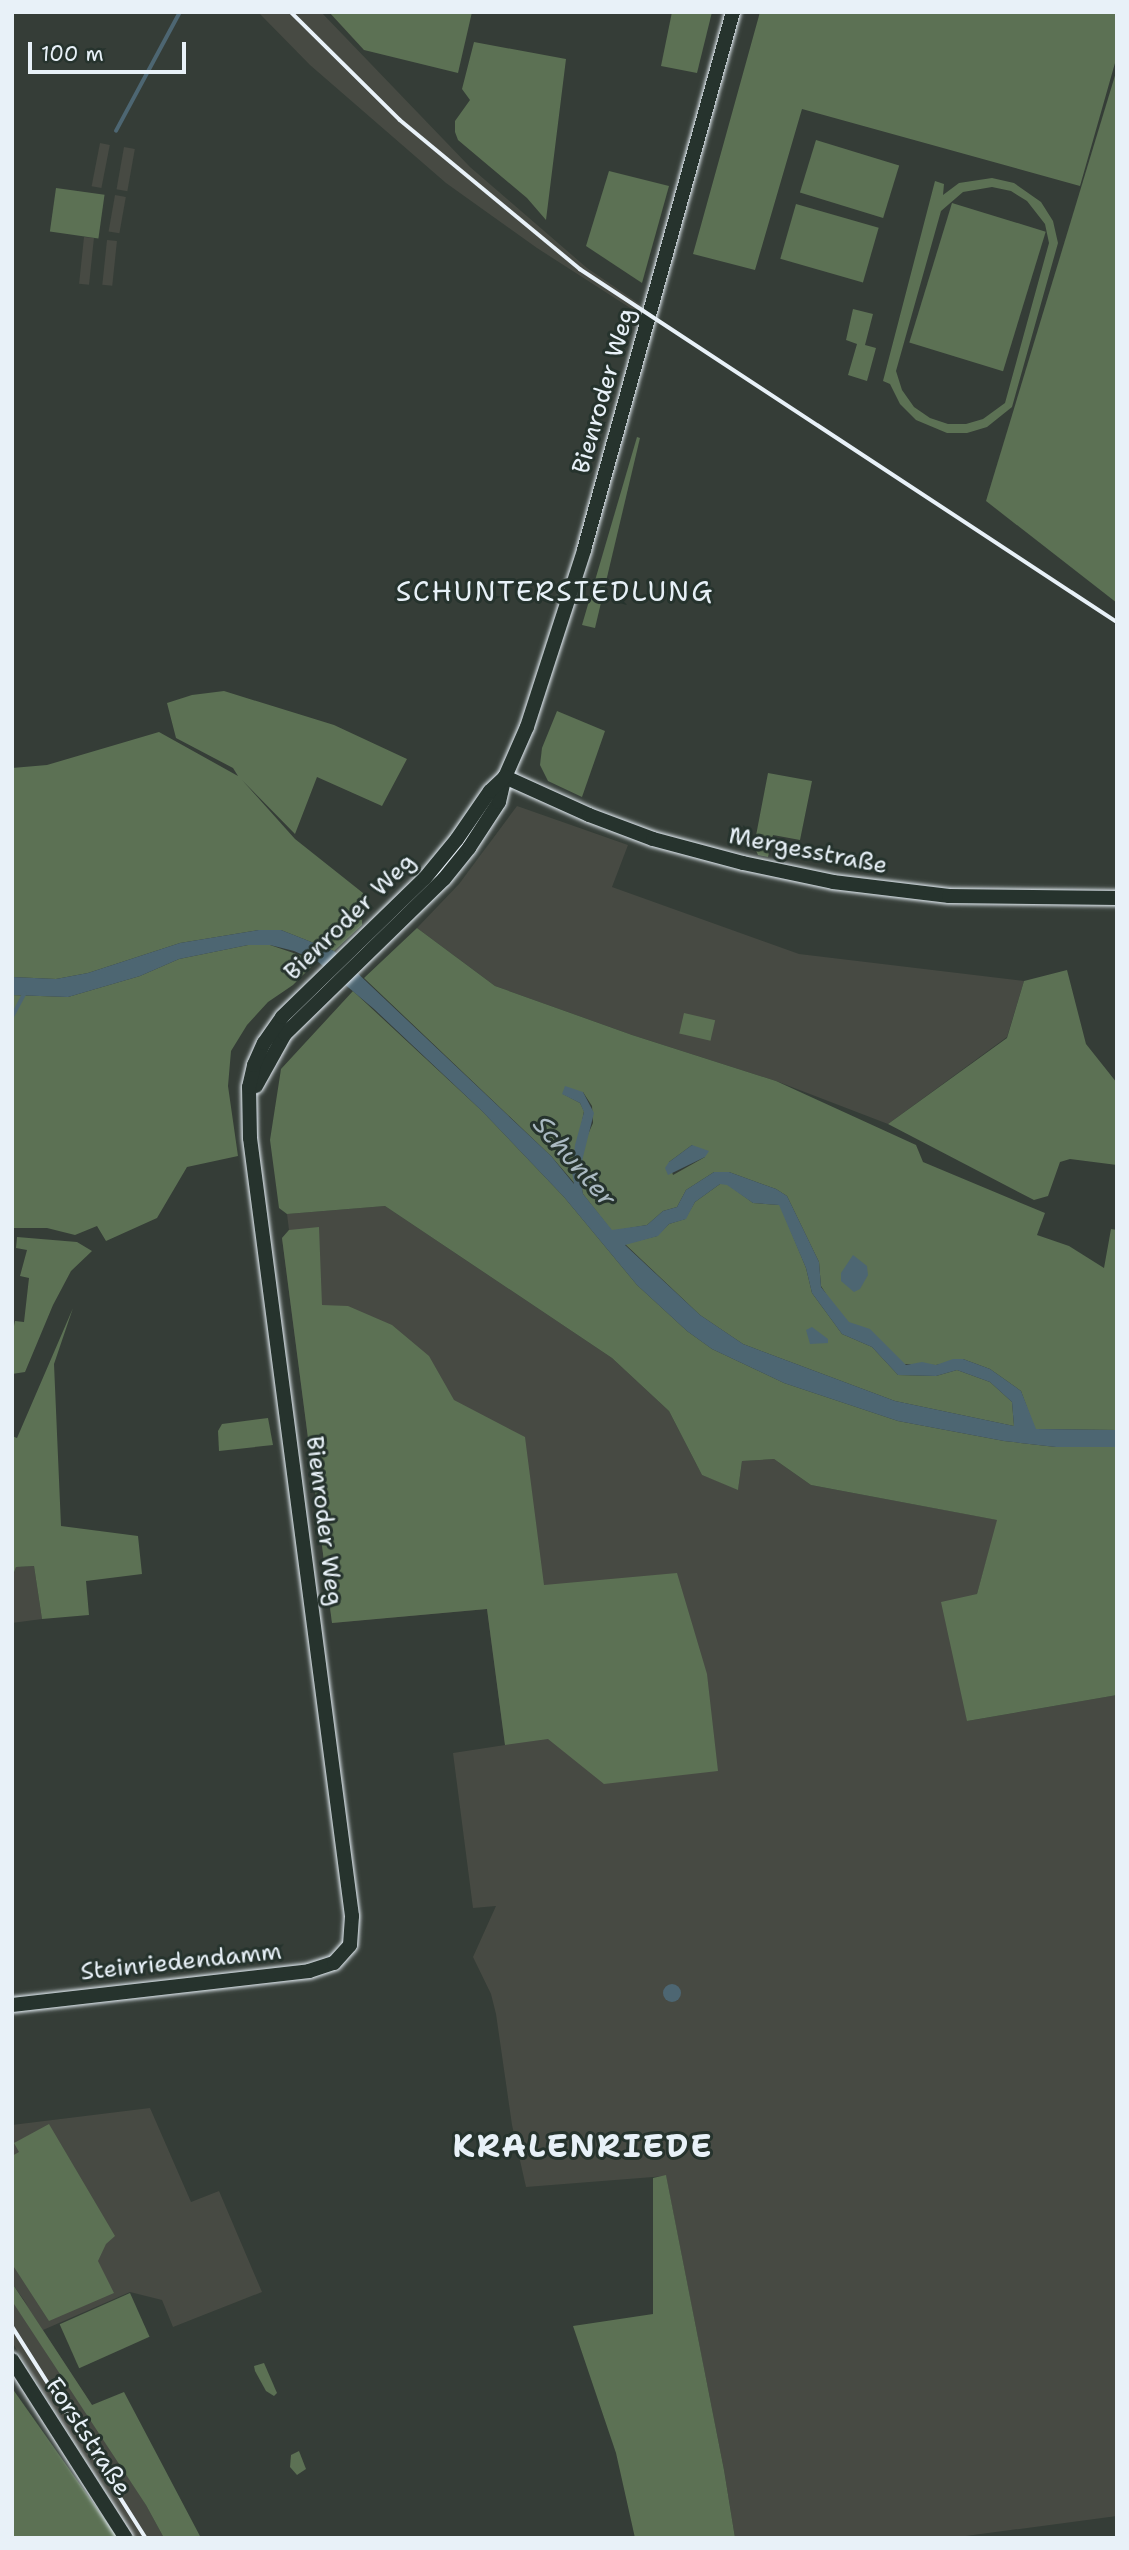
<!DOCTYPE html>
<meta charset="utf-8">
<style>
body{margin:0}
#map{position:relative;width:1129px;height:2550px;overflow:hidden;background:#353d37;font-family:"Shantell Sans",sans-serif}
div>[style]{position:absolute}
.built>*{inset:0;background:#474a43;transform-origin:0 0}
.green>*{inset:0;background:#5c7154;transform-origin:0 0}
.water>*{inset:0;background:#4d6672}
.round{border-radius:50%}
.stream>*{height:3.5px;margin:-1.75px;padding:0 1.75px;transform-origin:1.75px;border-radius:1.75px;background:#4d6672}
.roads{filter:drop-shadow(0 0 2px #e8f1f8) drop-shadow(0 0 2px #e8f1f8)}
.secondary>*{height:14px;margin:-7px;padding:0 7px;transform-origin:7px;border-radius:7px;background:#26332d}
.rail>*{height:3.5px;margin:-1.75px;padding:0 1.75px;transform-origin:1.75px;border-radius:1.75px;background:#e8f1f8}
span{translate:-50% -50%;white-space:nowrap;text-align:center;line-height:1.15;-webkit-text-stroke:6px #26332d;paint-order:stroke}
.street-label{font-size:24px;color:#e8f1f8}
.water-label{font-size:26px;color:#aab9c2;font-style:italic}
.quarter-label{font-size:28px;color:#e8f1f8;letter-spacing:2px}
.district-label{font-size:32px;color:#e8f1f8;font-weight:700;letter-spacing:2px}
.frame{position:absolute;inset:0;border:14px solid #e8f1f8;pointer-events:none}
.scale{position:absolute;left:28px;top:42px;width:158px;height:32px;box-sizing:border-box;border:4px solid #e8f1f8;border-top:0;padding-left:9px;font-size:21px;line-height:24px;white-space:nowrap;color:#e8f1f8;-webkit-text-stroke:5px #26332d;paint-order:stroke}
</style>
<div id="map">
<div class="built">
<div style="clip-path:polygon(258px 12px,321px 12px,470px 167px,587px 268px,641px 305px,638px 313px,537px 248px,446px 183px,310px 65px)"></div>
<div style="left:100px;top:143px;width:10px;height:44px;rotate:11deg"></div>
<div style="left:124px;top:147px;width:11px;height:43px;rotate:10deg"></div>
<div style="left:115px;top:195px;width:11px;height:37px;rotate:10deg"></div>
<div style="left:84px;top:237px;width:10px;height:47px;rotate:6deg"></div>
<div style="left:107px;top:240px;width:10px;height:45px;rotate:6deg"></div>
<div style="clip-path:polygon(517px 806px,628px 845px,612px 887px,799px 954px,1024px 981px,1007px 1037px,888px 1124px,776px 1081px,632px 1035px,495px 986px,417px 928px,459px 884px)"></div>
<div style="clip-path:polygon(385px 1206px,612px 1358px,669px 1411px,702px 1475px,738px 1489px,742px 1461px,774px 1459px,811px 1485px,998px 1520px,977px 1594px,967px 1721px,1117px 1695px,1117px 2516px,951px 2538px,735px 2538px,724px 2470px,666px 2176px,526px 2187px,512px 2125px,496px 2014px,491px 1994px,473px 1957px,496px 1906px,473px 1908px,453px 1753px,505px 1745px,487px 1609px,332px 1623px,282px 1238px,289px 1230px,287px 1214px)"></div>
<div style="clip-path:polygon(34px 1566px,42px 1619px,12px 1623px,12px 1578px,16px 1567px)"></div>
<div style="clip-path:polygon(150px 2108px,191px 2202px,219px 2191px,262px 2292px,173px 2327px,162px 2300px,130px 2292px,43px 2330px,92px 2405px,164px 2538px,134px 2538px,12px 2342px,12px 2286px,28px 2306px,12px 2283px,12px 2125px)"></div>
</div>
<div class="green">
<div style="clip-path:polygon(329px 12px,472px 12px,458px 73px,364px 50px)"></div>
<div style="clip-path:polygon(672px 12px,712px 12px,697px 73px,661px 66px)"></div>
<div style="clip-path:polygon(760px 12px,1117px 12px,1117px 56px,1080px 186px,802px 109px,755px 270px,693px 254px)"></div>
<div style="clip-path:polygon(474px 42px,566px 59px,546px 220px,527px 198px,458px 140px,455px 132px,455px 121px,470px 100px,462px 89px)"></div>
<div style="clip-path:polygon(1117px 69px,1117px 603px,986px 501px)"></div>
<div style="left:816px;top:140px;width:87px;height:55px;rotate:17deg"></div>
<div style="clip-path:polygon(609px 171px,669px 186px,642px 283px,586px 246px)"></div>
<div style="clip-path:polygon(evenodd,992px 178px,1014px 183px,1041px 202px,1053px 221px,1058px 243px,1012px 407px,987px 427px,967px 433px,947px 433px,916px 420px,900px 404px,890px 384px,883px 381px,935px 181px,944px 184px,943px 195px,959px 183px,992px 178px,992px 187px,1011px 191px,1027px 201px,1045px 224px,1049px 243px,1005px 403px,983px 419px,966px 424px,948px 424px,930px 418px,914px 407px,902px 390px,896px 371px,941px 211px,963px 192px,992px 187px)"></div>
<div style="left:56px;top:188px;width:49px;height:44px;rotate:8deg"></div>
<div style="left:952px;top:203px;width:98px;height:146px;rotate:17deg"></div>
<div style="left:796px;top:204px;width:86px;height:57px;rotate:16deg"></div>
<div style="clip-path:polygon(853px 309px,873px 314px,865px 345px,876px 348px,867px 381px,848px 375px,857px 344px,846px 340px)"></div>
<div style="clip-path:polygon(637px 437px,640px 438px,595px 628px,582px 625px)"></div>
<div style="clip-path:polygon(224px 691px,334px 725px,407px 759px,382px 806px,317px 777px,295px 834px,242px 780px,295px 839px,363px 893px,362px 925px,334px 951px,281px 930px,259px 930px,180px 943px,88px 973px,56px 979px,12px 977px,12px 768px,47px 765px,159px 732px,238px 776px,233px 768px,176px 738px,167px 703px,192px 695px)"></div>
<div style="clip-path:polygon(557px 711px,605px 731px,582px 797px,548px 781px,540px 765px,542px 748px)"></div>
<div style="clip-path:polygon(768px 773px,812px 781px,800px 840px,773px 835px,768px 857px,758px 855px,754px 846px)"></div>
<div style="clip-path:polygon(evenodd,417px 928px,495px 986px,632px 1035px,776px 1081px,916px 1145px,923px 1162px,1045px 1213px,1037px 1235px,1069px 1246px,1104px 1268px,1111px 1229px,1117px 1230px,1117px 1430px,1035px 1429px,1021px 1391px,990px 1369px,963px 1359px,936px 1365px,903px 1364px,870px 1330px,849px 1323px,834px 1306px,821px 1286px,819px 1262px,787px 1196px,776px 1189px,729px 1172px,714px 1172px,686px 1190px,677px 1207px,663px 1211px,647px 1225px,612px 1231px,583px 1194px,579px 1174px,583px 1146px,593px 1123px,592px 1106px,583px 1092px,563px 1094px,580px 1103px,584px 1111px,572px 1172px,576px 1185px,551px 1156px,364px 978px,417px 928px,692px 1145px,705px 1157px,673px 1175px,669px 1162px,692px 1145px)"></div>
<div style="clip-path:polygon(248px 945px,270px 945px,317px 961px,293px 985px,268px 1002px,247px 1025px,231px 1051px,228px 1086px,238px 1156px,187px 1167px,157px 1218px,106px 1241px,97px 1226px,75px 1235px,47px 1228px,12px 1228px,12px 995px,68px 997px,140px 976px,179px 959px)"></div>
<div style="clip-path:polygon(1067px 970px,1086px 1044px,1117px 1083px,1117px 1165px,1070px 1159px,1060px 1162px,1048px 1196px,1034px 1200px,888px 1124px,1007px 1038px,1024px 981px)"></div>
<div style="clip-path:polygon(353px 991px,482px 1111px,564px 1197px,637px 1285px,687px 1331px,712px 1349px,784px 1383px,898px 1421px,1004px 1441px,1056px 1447px,1117px 1447px,1117px 1695px,967px 1721px,941px 1602px,977px 1594px,997px 1520px,811px 1485px,774px 1459px,742px 1461px,738px 1490px,702px 1475px,669px 1411px,612px 1358px,385px 1206px,287px 1214px,279px 1208px,270px 1140px,281px 1069px)"></div>
<div style="left:684px;top:1013px;width:32px;height:21px;rotate:13deg"></div>
<div style="clip-path:polygon(720px 1184px,727px 1184px,753px 1203px,780px 1205px,806px 1268px,812px 1293px,842px 1334px,872px 1347px,898px 1375px,936px 1376px,957px 1370px,990px 1382px,1012px 1402px,1014px 1426px,895px 1401px,743px 1344px,700px 1315px,625px 1244px,657px 1236px,669px 1224px,685px 1219px,695px 1202px)"></div>
<div style="clip-path:polygon(319px 1227px,322px 1305px,348px 1306px,392px 1325px,429px 1356px,454px 1400px,525px 1437px,544px 1585px,677px 1573px,707px 1674px,718px 1771px,604px 1784px,548px 1739px,505px 1745px,487px 1609px,332px 1623px,282px 1238px,289px 1230px)"></div>
<div style="clip-path:polygon(17px 1237px,77px 1242px,92px 1251px,71px 1271px,53px 1305px,25px 1372px,12px 1374px,12px 1336px,15px 1321px,24px 1322px,29px 1278px,20px 1276px,27px 1250px,16px 1248px)"></div>
<div style="clip-path:polygon(73px 1308px,54px 1364px,61px 1526px,138px 1536px,142px 1574px,86px 1581px,89px 1615px,42px 1619px,34px 1566px,16px 1567px,12px 1578px,12px 1436px,17px 1438px)"></div>
<div style="clip-path:polygon(268px 1418px,273px 1445px,219px 1451px,218px 1431px,222px 1424px)"></div>
<div style="clip-path:polygon(49px 2124px,115px 2236px,106px 2244px,98px 2261px,114px 2293px,49px 2321px,12px 2264px,12px 2156px,19px 2152px,14px 2143px)"></div>
<div style="clip-path:polygon(666px 2175px,724px 2470px,735px 2538px,635px 2538px,616px 2453px,573px 2326px,653px 2314px,653px 2178px)"></div>
<div style="clip-path:polygon(12px 2283px,92px 2405px,124px 2392px,201px 2538px,164px 2538px,146px 2505px,12px 2301px)"></div>
<div style="left:130px;top:2293px;width:48px;height:77px;rotate:66deg"></div>
<div style="clip-path:polygon(264px 2363px,277px 2393px,274px 2396px,266px 2391px,255px 2371px,254px 2366px)"></div>
<div style="clip-path:polygon(12px 2388px,115px 2534px,117px 2538px,12px 2538px)"></div>
<div style="clip-path:polygon(299px 2451px,306px 2469px,297px 2475px,290px 2467px,291px 2455px)"></div>
</div>
<div class="water">
<div style="clip-path:polygon(evenodd,259px 930px,281px 930px,334px 951px,551px 1156px,574px 1184px,572px 1172px,575px 1145px,584px 1112px,580px 1103px,562px 1094px,565px 1086px,583px 1092px,594px 1113px,579px 1173px,583px 1194px,612px 1230px,647px 1225px,663px 1211px,677px 1207px,686px 1190px,714px 1172px,729px 1172px,776px 1189px,787px 1196px,805px 1233px,819px 1262px,821px 1287px,849px 1322px,870px 1329px,906px 1365px,922px 1362px,936px 1365px,953px 1359px,963px 1359px,990px 1369px,1021px 1391px,1036px 1429px,1117px 1430px,1117px 1447px,1056px 1447px,1004px 1441px,898px 1421px,784px 1383px,712px 1349px,687px 1331px,637px 1285px,564px 1197px,482px 1111px,374px 1009px,317px 961px,294px 951px,270px 945px,248px 945px,179px 959px,140px 976px,68px 997px,12px 995px,12px 977px,56px 979px,88px 973px,180px 943px,259px 930px,720px 1184px,727px 1185px,753px 1203px,779px 1205px,806px 1268px,812px 1293px,842px 1334px,872px 1347px,898px 1375px,936px 1376px,957px 1370px,990px 1382px,1012px 1402px,1014px 1426px,895px 1401px,743px 1344px,700px 1315px,625px 1245px,658px 1236px,669px 1224px,686px 1219px,695px 1202px,720px 1184px)"></div>
<div style="clip-path:polygon(692px 1145px,709px 1151px,705px 1157px,668px 1175px,665px 1168px,669px 1162px)"></div>
<div style="clip-path:polygon(853px 1255px,867px 1266px,868px 1275px,860px 1289px,854px 1292px,841px 1281px,841px 1273px)"></div>
<div style="clip-path:polygon(812px 1327px,828px 1339px,828px 1343px,810px 1344px,806px 1330px)"></div>
<div class="round" style="left:663px;top:1984px;width:18px;height:18px"></div>
</div>
<div class="stream">
<div style="left:116px;top:131px;width:135px;rotate:-61.7deg"></div>
<div style="left:12px;top:1017px;width:26px;rotate:-62deg"></div>
</div>
<div class="roads">
<div class="secondary">
<div style="left:505px;top:777px;width:92px;rotate:24.3deg"></div>
<div style="left:589px;top:815px;width:68px;rotate:20.6deg"></div>
<div style="left:653px;top:839px;width:93px;rotate:14.9deg"></div>
<div style="left:743px;top:863px;width:92px;rotate:11.9deg"></div>
<div style="left:833px;top:882px;width:117px;rotate:6.9deg"></div>
<div style="left:949px;top:896px;width:168px;rotate:0.7deg"></div>
<div style="left:256px;top:1086px;width:60px;rotate:-60.9deg"></div>
<div style="left:285px;top:1034px;width:222px;rotate:-44.3deg"></div>
<div style="left:444px;top:879px;width:40px;rotate:-51deg"></div>
<div style="left:469px;top:848px;width:55px;rotate:-56.9deg"></div>
<div style="left:499px;top:802px;width:26px;rotate:-77deg"></div>
<div style="left:505px;top:777px;width:55px;rotate:-66.3deg"></div>
<div style="left:527px;top:727px;width:186px;rotate:-72.1deg"></div>
<div style="left:584px;top:550px;width:558px;rotate:-74.52deg"></div>
<div style="left:12px;top:2005px;width:299px;rotate:-6.5deg"></div>
<div style="left:309px;top:1971px;width:26px;rotate:-18deg"></div>
<div style="left:334px;top:1963px;width:24px;rotate:-48deg"></div>
<div style="left:350px;top:1945px;width:29px;rotate:-86deg"></div>
<div style="left:352px;top:1916px;width:785px;rotate:-97.47deg"></div>
<div style="left:250px;top:1138px;width:51px;rotate:-91.1deg"></div>
<div style="left:249px;top:1087px;width:23px;rotate:-77deg"></div>
<div style="left:254px;top:1065px;width:24px;rotate:-66deg"></div>
<div style="left:264px;top:1043px;width:32px;rotate:-55deg"></div>
<div style="left:282px;top:1017px;width:199px;rotate:-44.2deg"></div>
<div style="left:425px;top:878px;width:50px;rotate:-50.6deg"></div>
<div style="left:457px;top:839px;width:58px;rotate:-55.5deg"></div>
<div style="left:490px;top:791px;width:21px;rotate:-43deg"></div>
<div style="left:12px;top:2360px;width:211px;rotate:57.4deg"></div>
</div>
</div>
<div class="rail">
<div style="left:291px;top:12px;width:153px;rotate:44.7deg"></div>
<div style="left:400px;top:120px;width:234px;rotate:39.6deg"></div>
<div style="left:580px;top:269px;width:643px;rotate:33.32deg"></div>
<div style="left:12px;top:2326px;width:251px;rotate:57.7deg"></div>
</div>
<div class="street-label">
<span style="left:604px;top:391px;rotate:-74deg">Bienroder Weg</span>
<span style="left:808px;top:851px;rotate:11deg">Mergesstraße</span>
<span style="left:350px;top:917px;rotate:-44deg">Bienroder Weg</span>
<span style="left:324px;top:1521px;rotate:83deg">Bienroder Weg</span>
<span style="left:181px;top:1962px;rotate:-6deg">Steinriedendamm</span>
<span style="left:88px;top:2437px;rotate:57deg">Forststraße</span>
</div>
<div class="water-label">
<span style="left:575px;top:1161px;rotate:49deg">Schunter</span>
</div>
<div class="quarter-label">
<span style="left:555px;top:591px">SCHUNTERSIEDLUNG</span>
</div>
<div class="district-label">
<span style="left:583px;top:2146px">KRALENRIEDE</span>
</div>
<div class="frame"></div>
<div class="scale">100 m</div>
</div>
